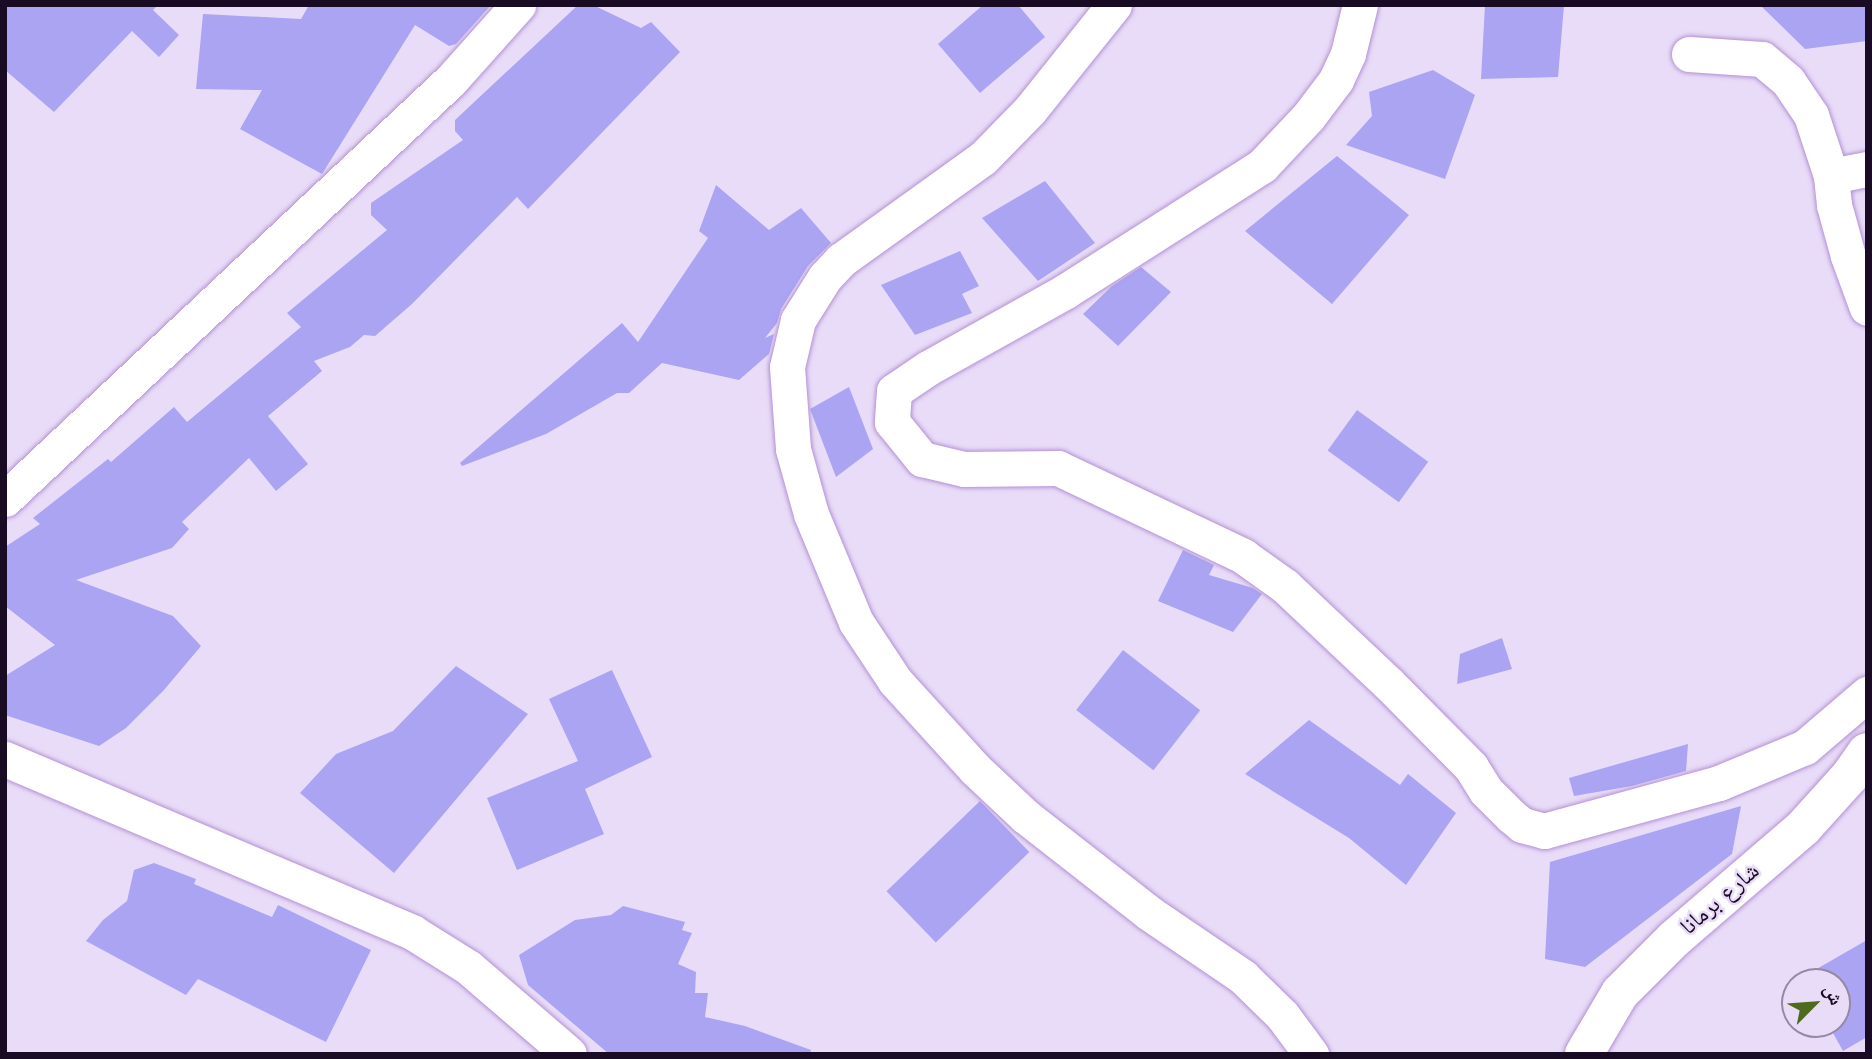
<!DOCTYPE html>
<meta charset="utf-8">
<style>
body{margin:0}
#map{position:relative;width:1872px;height:1059px;overflow:hidden;background:#e9dcf8;font-family:"Work Sans","Noto Naskh Arabic",sans-serif}
div>[style]{position:absolute}
.building>*{inset:0;background:#aaa4f3;transform-origin:0 0}
.roads{filter:drop-shadow(0 0 2px #b391d4) drop-shadow(0 0 2px #b391d4)}
.street>*{height:35px;margin:-17.5px;padding:0 17.5px;transform-origin:17.5px;border-radius:17.5px;background:#fff}
.secondary>*{height:38px;margin:-19px;padding:0 19px;transform-origin:19px;border-radius:19px;background:#fff}
span{translate:-50% -50%;white-space:nowrap;text-align:center;line-height:1.15;-webkit-text-stroke:5px #e9dcf8;paint-order:stroke}
.street-label{font-size:23px;color:#180b23}
.frame{position:absolute;inset:0;border:7px solid #180b23;pointer-events:none}
.north{position:absolute;left:1781px;top:968px;width:70px;height:70px;box-sizing:border-box;background:#e9dcf8;border:2px solid #9588a3;border-radius:50%;rotate:65deg;font-size:19px;font-weight:700;line-height:28px;text-align:center;color:#180b23}
.north::after{content:'';display:block;margin:auto;width:24px;height:32px;background:#4f6a1d;clip-path:polygon(50% 0,100% 100%,50% 72%,0 100%)}
</style>
<div id="map">
<div class="building">
<div style="clip-path:polygon(5px 5px,158px 5px,153px 10px,179px 35px,159px 57px,132px 31px,54px 112px,5px 70px)"></div>
<div style="clip-path:polygon(309px 5px,491px 5px,456px 44px,449px 46px,415px 25px,322px 174px,240px 129px,262px 90px,196px 89px,203px 14px,301px 19px)"></div>
<div style="clip-path:polygon(578px 5px,593px 5px,641px 28px,651px 22px,680px 52px,528px 209px,517px 197px,412px 304px,375px 336px,364px 335px,350px 347px,314px 361px,322px 371px,268px 416px,308px 464px,276px 491px,249px 458px,182px 522px,189px 529px,172px 548px,76px 580px,173px 616px,201px 646px,164px 690px,126px 728px,99px 746px,5px 715px,5px 676px,55px 645px,5px 606px,5px 547px,40px 524px,33px 518px,108px 459px,111px 462px,174px 407px,187px 422px,301px 327px,287px 313px,387px 230px,371px 215px,371px 203px,463px 140px,455px 131px,455px 120px)"></div>
<div style="clip-path:polygon(983px 5px,1018px 5px,1045px 37px,980px 93px,938px 44px)"></div>
<div style="clip-path:polygon(1485px 5px,1564px 5px,1558px 77px,1481px 79px)"></div>
<div style="clip-path:polygon(1760px 5px,1867px 5px,1867px 41px,1805px 49px)"></div>
<div style="clip-path:polygon(1433px 70px,1475px 95px,1445px 179px,1346px 145px,1372px 116px,1369px 92px)"></div>
<div style="clip-path:polygon(1337px 156px,1409px 215px,1332px 304px,1245px 231px)"></div>
<div style="clip-path:polygon(1045px 181px,1095px 243px,1038px 281px,982px 218px)"></div>
<div style="clip-path:polygon(716px 185px,769px 230px,801px 208px,831px 243px,808px 266px,781px 309px,777px 323px,765px 338px,774px 334px,769px 354px,739px 380px,662px 363px,629px 393px,617px 393px,546px 434px,462px 466px,460px 463px,622px 323px,638px 342px,708px 238px,699px 231px)"></div>
<div style="clip-path:polygon(960px 251px,979px 286px,962px 294px,972px 313px,915px 335px,881px 285px)"></div>
<div style="clip-path:polygon(1141px 267px,1171px 292px,1118px 346px,1083px 314px,1112px 286px)"></div>
<div style="clip-path:polygon(849px 387px,873px 449px,836px 477px,810px 409px)"></div>
<div style="left:1357px;top:410px;width:88px;height:50px;rotate:36deg"></div>
<div style="clip-path:polygon(1183px 550px,1214px 565px,1209px 575px,1253px 588px,1262px 594px,1233px 632px,1158px 601px)"></div>
<div style="clip-path:polygon(1502px 638px,1512px 669px,1457px 684px,1460px 654px)"></div>
<div style="left:1123px;top:650px;width:98px;height:76px;rotate:38deg"></div>
<div style="clip-path:polygon(456px 666px,528px 714px,394px 873px,300px 793px,336px 754px,393px 731px)"></div>
<div style="clip-path:polygon(612px 670px,652px 757px,585px 789px,604px 834px,517px 870px,487px 798px,578px 761px,549px 699px)"></div>
<div style="clip-path:polygon(1309px 720px,1400px 785px,1408px 774px,1456px 813px,1406px 885px,1349px 838px,1245px 774px)"></div>
<div style="clip-path:polygon(1688px 744px,1686px 771px,1632px 786px,1574px 796px,1569px 778px)"></div>
<div style="left:980px;top:801px;width:71px;height:130px;rotate:46deg"></div>
<div style="clip-path:polygon(1741px 806px,1732px 854px,1585px 967px,1545px 959px,1550px 862px)"></div>
<div style="clip-path:polygon(154px 863px,196px 879px,194px 884px,272px 917px,278px 905px,371px 950px,326px 1042px,198px 979px,186px 995px,86px 941px,103px 920px,127px 901px,134px 870px)"></div>
<div style="clip-path:polygon(623px 906px,685px 922px,682px 930px,692px 933px,678px 964px,696px 972px,695px 993px,708px 993px,705px 1017px,745px 1026px,811px 1050px,810px 1054px,609px 1054px,528px 985px,519px 955px,575px 920px,611px 915px)"></div>
<div style="clip-path:polygon(1867px 940px,1867px 1037px,1843px 1051px,1828px 1024px,1837px 1024px,1837px 982px,1803px 982px,1801px 978px)"></div>
</div>
<div class="roads">
<div class="street">
<div style="left:1114px;top:5px;width:134px;rotate:128.7deg"></div>
<div style="left:1030px;top:110px;width:67px;rotate:134.4deg"></div>
<div style="left:983px;top:158px;width:175px;rotate:144.3deg"></div>
<div style="left:841px;top:260px;width:23px;rotate:133deg"></div>
<div style="left:825px;top:277px;width:51px;rotate:122.1deg"></div>
<div style="left:798px;top:320px;width:48px;rotate:103.2deg"></div>
<div style="left:787px;top:367px;width:82px;rotate:85.8deg"></div>
<div style="left:793px;top:449px;width:67px;rotate:74.5deg"></div>
<div style="left:811px;top:514px;width:117px;rotate:67.4deg"></div>
<div style="left:856px;top:622px;width:71px;rotate:56.5deg"></div>
<div style="left:895px;top:681px;width:119px;rotate:47.7deg"></div>
<div style="left:975px;top:769px;width:69px;rotate:43.2deg"></div>
<div style="left:1025px;top:816px;width:157px;rotate:38deg"></div>
<div style="left:1149px;top:913px;width:114px;rotate:34.2deg"></div>
<div style="left:1243px;top:977px;width:54px;rotate:44.3deg"></div>
<div style="left:1282px;top:1015px;width:49px;rotate:53.4deg"></div>
<div style="left:1360px;top:5px;width:50px;rotate:103.8deg"></div>
<div style="left:1348px;top:54px;width:29px;rotate:115deg"></div>
<div style="left:1336px;top:80px;width:46px;rotate:127.1deg"></div>
<div style="left:1308px;top:117px;width:67px;rotate:133.2deg"></div>
<div style="left:1262px;top:166px;width:232px;rotate:147.5deg"></div>
<div style="left:1066px;top:291px;width:158px;rotate:150.8deg"></div>
<div style="left:928px;top:368px;width:41px;rotate:145.9deg"></div>
<div style="left:894px;top:391px;width:31px;rotate:94deg"></div>
<div style="left:892px;top:422px;width:48px;rotate:51deg"></div>
<div style="left:922px;top:459px;width:43px;rotate:13.4deg"></div>
<div style="left:964px;top:469px;width:94px;rotate:-0.6deg"></div>
<div style="left:1058px;top:468px;width:205px;rotate:25.4deg"></div>
<div style="left:1243px;top:556px;width:52px;rotate:35.5deg"></div>
<div style="left:1285px;top:586px;width:141px;rotate:43.3deg"></div>
<div style="left:1388px;top:683px;width:118px;rotate:45.3deg"></div>
<div style="left:1471px;top:767px;width:28px;rotate:58deg"></div>
<div style="left:1486px;top:791px;width:35px;rotate:45deg"></div>
<div style="left:1511px;top:816px;width:14px;rotate:39deg"></div>
<div style="left:1522px;top:825px;width:23px;rotate:15deg"></div>
<div style="left:1544px;top:831px;width:181px;rotate:-15.3deg"></div>
<div style="left:1719px;top:783px;width:93px;rotate:-22.7deg"></div>
<div style="left:1805px;top:747px;width:82px;rotate:-40.5deg"></div>
<div style="left:1689px;top:54px;width:73px;rotate:3.9deg"></div>
<div style="left:1762px;top:59px;width:34px;rotate:40deg"></div>
<div style="left:1788px;top:81px;width:41px;rotate:55.9deg"></div>
<div style="left:1811px;top:115px;width:64px;rotate:71.8deg"></div>
<div style="left:1831px;top:176px;width:29px;rotate:84deg"></div>
<div style="left:1834px;top:205px;width:53px;rotate:74.6deg"></div>
<div style="left:1848px;top:256px;width:55px;rotate:69.9deg"></div>
<div style="left:1831px;top:176px;width:37px;rotate:-11deg"></div>
<div style="left:5px;top:499px;width:612px;rotate:-43.21deg"></div>
<div style="left:451px;top:80px;width:101px;rotate:-48.2deg"></div>
<div style="left:5px;top:759px;width:442px;rotate:23deg"></div>
<div style="left:412px;top:932px;width:66px;rotate:32deg"></div>
<div style="left:468px;top:967px;width:133px;rotate:40.7deg"></div>
</div>
<div class="secondary">
<div style="left:1584px;top:1054px;width:71px;rotate:-59.5deg"></div>
<div style="left:1620px;top:993px;width:76px;rotate:-45deg"></div>
<div style="left:1674px;top:939px;width:170px;rotate:-40.7deg"></div>
<div style="left:1803px;top:828px;width:70px;rotate:-47.9deg"></div>
<div style="left:1850px;top:776px;width:29px;rotate:-55deg"></div>
</div>
</div>
<div class="street-label">
<span style="left:1720px;top:899px;rotate:-41deg">شارع برمانا</span>
</div>
<div class="frame"></div>
<div class="north">ش</div>
</div>
